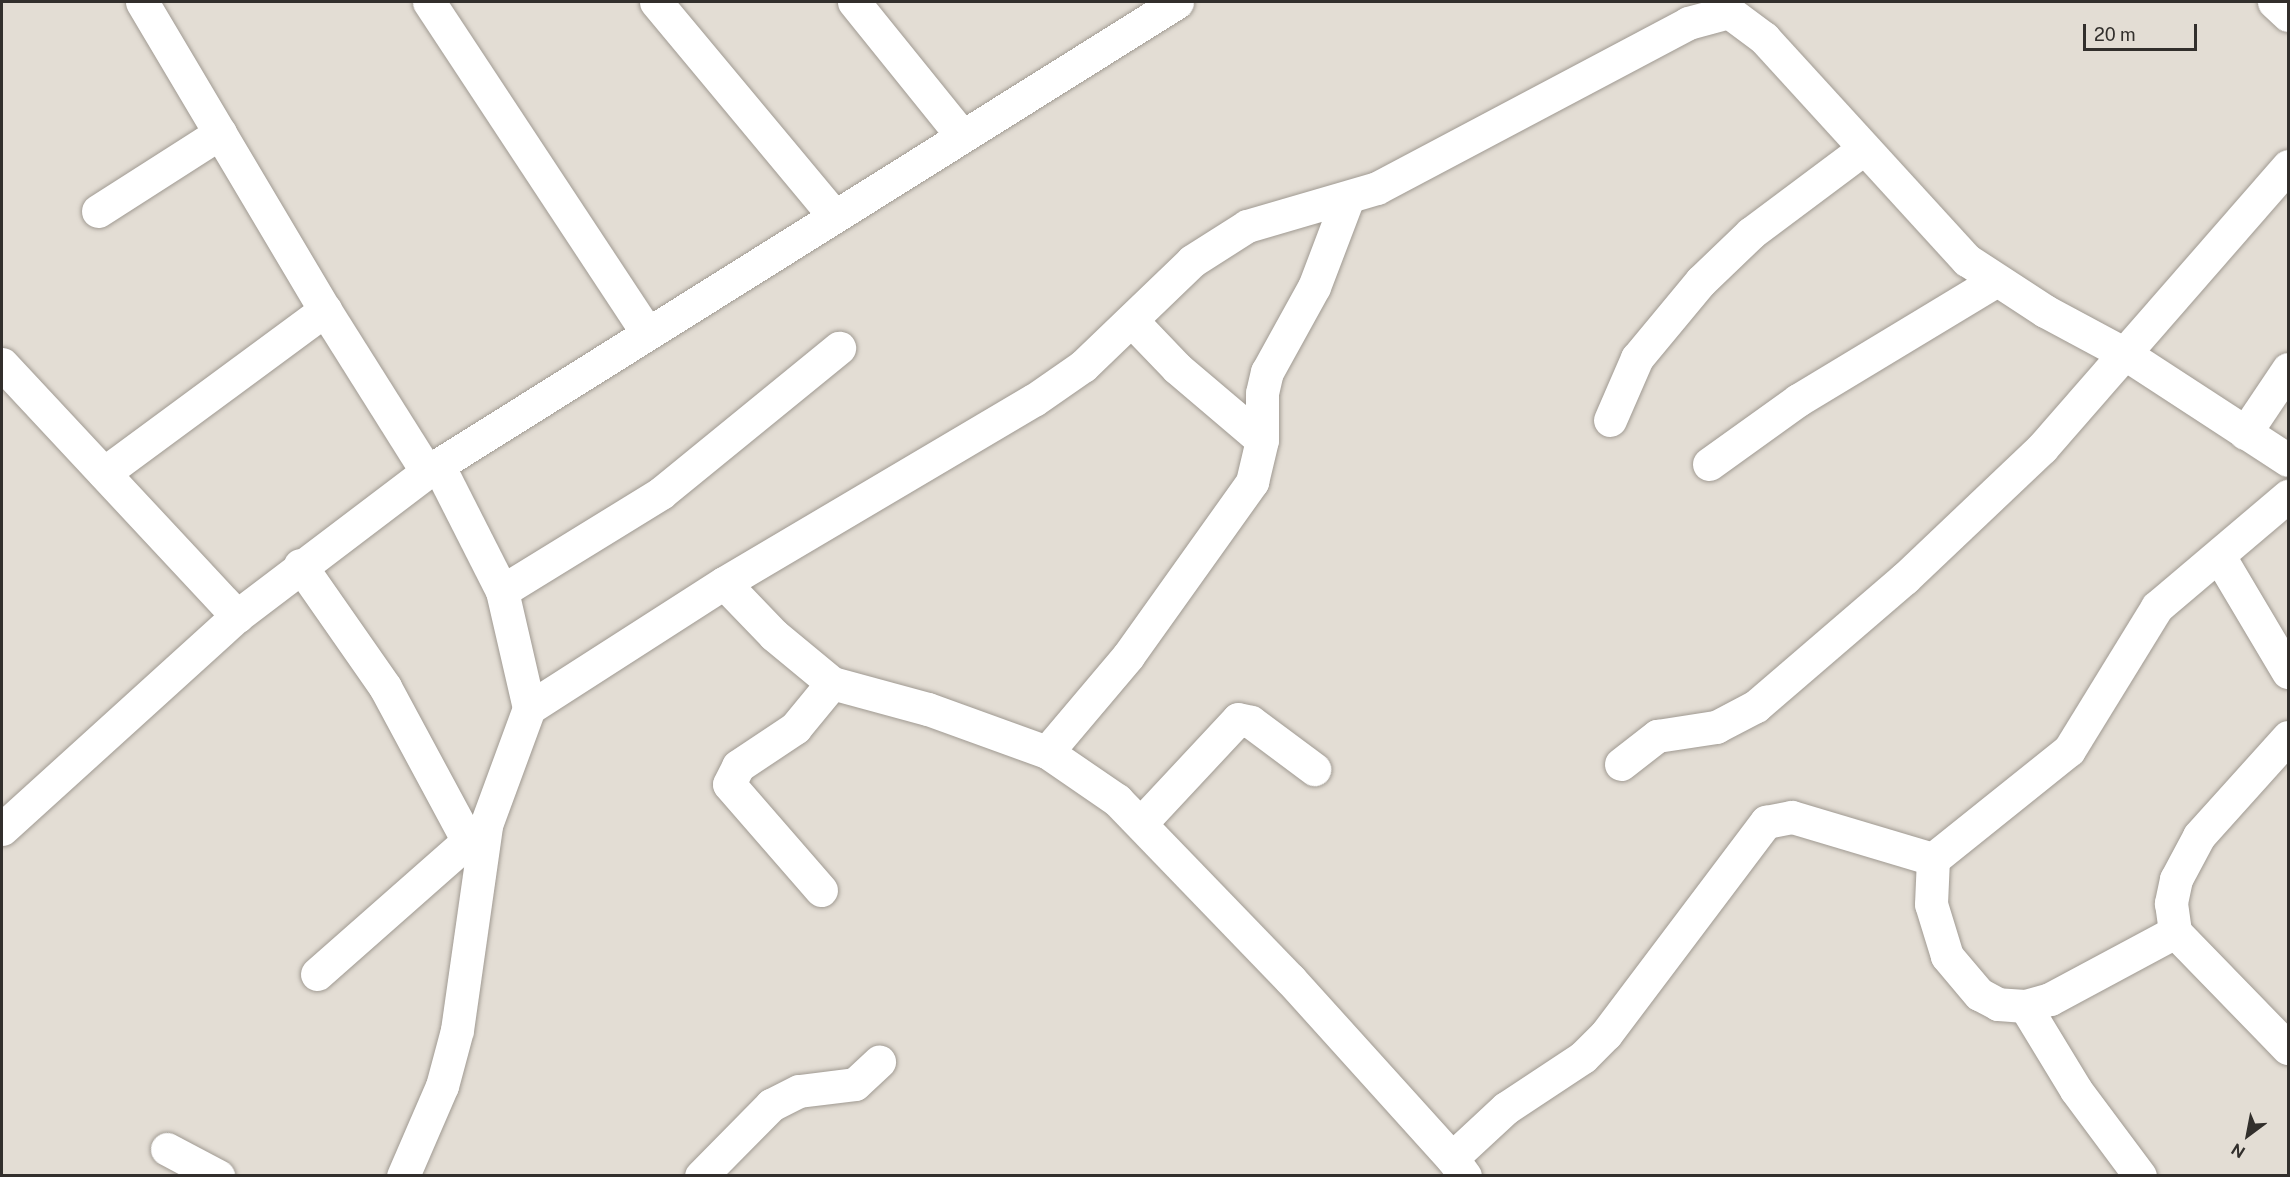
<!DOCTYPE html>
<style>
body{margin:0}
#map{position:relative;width:2290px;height:1177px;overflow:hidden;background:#e3ddd4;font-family:"Public Sans",sans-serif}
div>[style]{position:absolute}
.roads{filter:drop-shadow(0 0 2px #a09a92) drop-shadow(0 0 2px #a09a92)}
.minor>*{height:33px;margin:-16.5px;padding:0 16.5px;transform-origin:16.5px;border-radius:16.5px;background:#fff}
span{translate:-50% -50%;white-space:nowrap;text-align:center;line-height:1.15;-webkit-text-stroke:4.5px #e3ddd4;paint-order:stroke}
.frame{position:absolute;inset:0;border:3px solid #322f2c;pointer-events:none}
.north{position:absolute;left:2218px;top:1105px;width:60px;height:60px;-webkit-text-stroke:4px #e3ddd4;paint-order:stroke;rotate:212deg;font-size:16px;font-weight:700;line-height:24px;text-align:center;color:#322f2c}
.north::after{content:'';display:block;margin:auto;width:21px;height:27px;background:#322f2c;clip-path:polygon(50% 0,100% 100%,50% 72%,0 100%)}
.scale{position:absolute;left:2083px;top:24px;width:114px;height:27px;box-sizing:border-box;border:3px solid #322f2c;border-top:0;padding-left:8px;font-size:18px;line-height:21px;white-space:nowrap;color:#322f2c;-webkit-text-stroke:4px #e3ddd4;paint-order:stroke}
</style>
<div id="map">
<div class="roads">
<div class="minor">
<div style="left:142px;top:2px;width:358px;rotate:59.3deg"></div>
<div style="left:325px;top:310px;width:191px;rotate:57.8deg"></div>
<div style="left:429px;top:2px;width:396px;rotate:56.6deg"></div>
<div style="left:656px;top:2px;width:278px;rotate:50.2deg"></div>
<div style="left:854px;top:2px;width:172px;rotate:51.1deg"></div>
<div style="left:2274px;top:2px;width:19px;rotate:43deg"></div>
<div style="left:98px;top:211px;width:145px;rotate:-32.6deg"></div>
<div style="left:1132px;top:321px;width:65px;rotate:46.2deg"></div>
<div style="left:1177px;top:368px;width:111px;rotate:40.3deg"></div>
<div style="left:2px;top:364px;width:345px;rotate:47deg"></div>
<div style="left:1610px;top:420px;width:68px;rotate:-66.5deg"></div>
<div style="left:1637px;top:358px;width:100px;rotate:-50.3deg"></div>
<div style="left:1701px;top:281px;width:69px;rotate:-43.8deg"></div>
<div style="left:1751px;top:233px;width:139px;rotate:-36.8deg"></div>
<div style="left:2245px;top:433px;width:77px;rotate:-56.1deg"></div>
<div style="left:1709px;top:464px;width:110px;rotate:-35.7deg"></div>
<div style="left:1798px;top:400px;width:230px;rotate:-31.1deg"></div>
<div style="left:104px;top:473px;width:275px;rotate:-36.4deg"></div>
<div style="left:2219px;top:556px;width:135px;rotate:59.3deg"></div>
<div style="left:300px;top:565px;width:149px;rotate:55.1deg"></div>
<div style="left:385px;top:687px;width:175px;rotate:61.7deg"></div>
<div style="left:724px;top:583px;width:72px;rotate:46.1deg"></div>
<div style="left:774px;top:635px;width:75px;rotate:39.6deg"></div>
<div style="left:832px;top:683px;width:99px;rotate:15.2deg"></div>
<div style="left:928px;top:709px;width:127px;rotate:19.9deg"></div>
<div style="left:1047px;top:752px;width:85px;rotate:34.4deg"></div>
<div style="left:1117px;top:800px;width:249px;rotate:46deg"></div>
<div style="left:1290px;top:979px;width:241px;rotate:47.9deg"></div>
<div style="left:502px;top:591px;width:187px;rotate:-31.6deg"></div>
<div style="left:661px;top:493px;width:230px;rotate:-39.2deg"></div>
<div style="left:529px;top:708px;width:232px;rotate:-32.7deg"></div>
<div style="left:724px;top:583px;width:360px;rotate:-30.6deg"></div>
<div style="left:1034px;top:400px;width:60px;rotate:-34.8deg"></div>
<div style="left:1083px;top:366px;width:151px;rotate:-43.9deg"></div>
<div style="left:1192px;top:261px;width:65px;rotate:-32.5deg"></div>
<div style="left:1247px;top:226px;width:135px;rotate:-16.3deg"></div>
<div style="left:1377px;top:188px;width:352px;rotate:-27.9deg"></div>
<div style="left:1688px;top:23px;width:42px;rotate:-15deg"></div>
<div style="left:1729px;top:12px;width:44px;rotate:36.6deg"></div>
<div style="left:1764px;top:38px;width:301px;rotate:47.6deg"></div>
<div style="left:1967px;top:260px;width:93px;rotate:33.2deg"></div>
<div style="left:2045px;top:311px;width:93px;rotate:28.2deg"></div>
<div style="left:2127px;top:355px;width:192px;rotate:33.1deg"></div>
<div style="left:2288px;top:737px;width:133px;rotate:132deg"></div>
<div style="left:2199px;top:836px;width:49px;rotate:118.1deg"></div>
<div style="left:2176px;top:879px;width:25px;rotate:102deg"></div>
<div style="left:2171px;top:903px;width:29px;rotate:82deg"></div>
<div style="left:2175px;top:932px;width:162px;rotate:45.8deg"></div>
<div style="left:1047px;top:752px;width:126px;rotate:-49.8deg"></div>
<div style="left:1128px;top:656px;width:214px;rotate:-54.5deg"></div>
<div style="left:1252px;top:482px;width:43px;rotate:-76.6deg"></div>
<div style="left:1262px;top:440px;width:47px;rotate:-90deg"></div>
<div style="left:1262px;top:393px;width:22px;rotate:-77deg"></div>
<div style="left:1267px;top:372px;width:97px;rotate:-61.1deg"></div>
<div style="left:1314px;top:287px;width:93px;rotate:-69.2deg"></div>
<div style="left:1621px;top:764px;width:46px;rotate:-37.9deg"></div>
<div style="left:1657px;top:736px;width:60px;rotate:-8.7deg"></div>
<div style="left:1716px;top:727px;width:45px;rotate:-27.7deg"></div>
<div style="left:1756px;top:706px;width:196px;rotate:-40.7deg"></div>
<div style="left:1905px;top:578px;width:189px;rotate:-43.5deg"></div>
<div style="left:2042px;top:448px;width:374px;rotate:-48.9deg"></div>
<div style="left:1141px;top:823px;width:142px;rotate:-47deg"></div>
<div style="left:1238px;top:719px;width:13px;rotate:13deg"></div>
<div style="left:1251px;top:722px;width:79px;rotate:36.7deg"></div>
<div style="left:2px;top:829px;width:317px;rotate:-42.2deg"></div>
<div style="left:237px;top:616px;width:238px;rotate:-37.2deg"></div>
<div style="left:427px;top:472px;width:885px;rotate:-32.07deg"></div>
<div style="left:821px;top:890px;width:140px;rotate:-131deg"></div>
<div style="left:729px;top:784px;width:20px;rotate:-63deg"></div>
<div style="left:738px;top:766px;width:69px;rotate:-33.7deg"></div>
<div style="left:795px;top:728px;width:58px;rotate:-50.6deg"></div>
<div style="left:2175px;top:932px;width:142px;rotate:151.8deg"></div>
<div style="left:2050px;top:999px;width:26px;rotate:164deg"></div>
<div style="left:2025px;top:1006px;width:27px;rotate:-176deg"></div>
<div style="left:1998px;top:1004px;width:21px;rotate:-152deg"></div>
<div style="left:1979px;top:994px;width:50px;rotate:-130.1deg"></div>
<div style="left:1947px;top:956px;width:54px;rotate:-107.1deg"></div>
<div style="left:1931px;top:904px;width:45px;rotate:-87.5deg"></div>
<div style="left:1933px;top:859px;width:174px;rotate:-38.7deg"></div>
<div style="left:2069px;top:750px;width:168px;rotate:-58.4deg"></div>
<div style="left:2157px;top:607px;width:172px;rotate:-40.3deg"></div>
<div style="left:317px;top:974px;width:224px;rotate:-41.4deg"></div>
<div style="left:2025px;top:1006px;width:98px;rotate:58.7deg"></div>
<div style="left:2076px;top:1090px;width:107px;rotate:53.3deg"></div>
<div style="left:167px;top:1149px;width:58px;rotate:27.9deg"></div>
<div style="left:403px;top:1176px;width:98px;rotate:-66.6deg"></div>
<div style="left:442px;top:1086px;width:58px;rotate:-75deg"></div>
<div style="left:457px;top:1030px;width:207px;rotate:-81.9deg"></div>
<div style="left:486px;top:825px;width:125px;rotate:-69.8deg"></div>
<div style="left:529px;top:708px;width:120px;rotate:-103deg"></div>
<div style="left:502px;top:591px;width:141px;rotate:-116.9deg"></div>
<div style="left:701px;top:1176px;width:100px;rotate:-45.4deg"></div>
<div style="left:771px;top:1105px;width:31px;rotate:-27deg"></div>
<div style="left:799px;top:1091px;width:56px;rotate:-7.1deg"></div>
<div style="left:855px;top:1084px;width:33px;rotate:-43deg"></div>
<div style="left:1465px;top:1176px;width:22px;rotate:-126deg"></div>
<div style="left:1452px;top:1158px;width:74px;rotate:-42.8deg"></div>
<div style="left:1506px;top:1108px;width:92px;rotate:-33.5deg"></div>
<div style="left:1583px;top:1057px;width:33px;rotate:-45deg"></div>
<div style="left:1606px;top:1034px;width:266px;rotate:-53deg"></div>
<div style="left:1766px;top:822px;width:26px;rotate:-11deg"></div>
<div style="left:1792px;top:817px;width:147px;rotate:16.6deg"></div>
</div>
</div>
<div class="frame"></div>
<div class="north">N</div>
<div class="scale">20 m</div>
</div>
